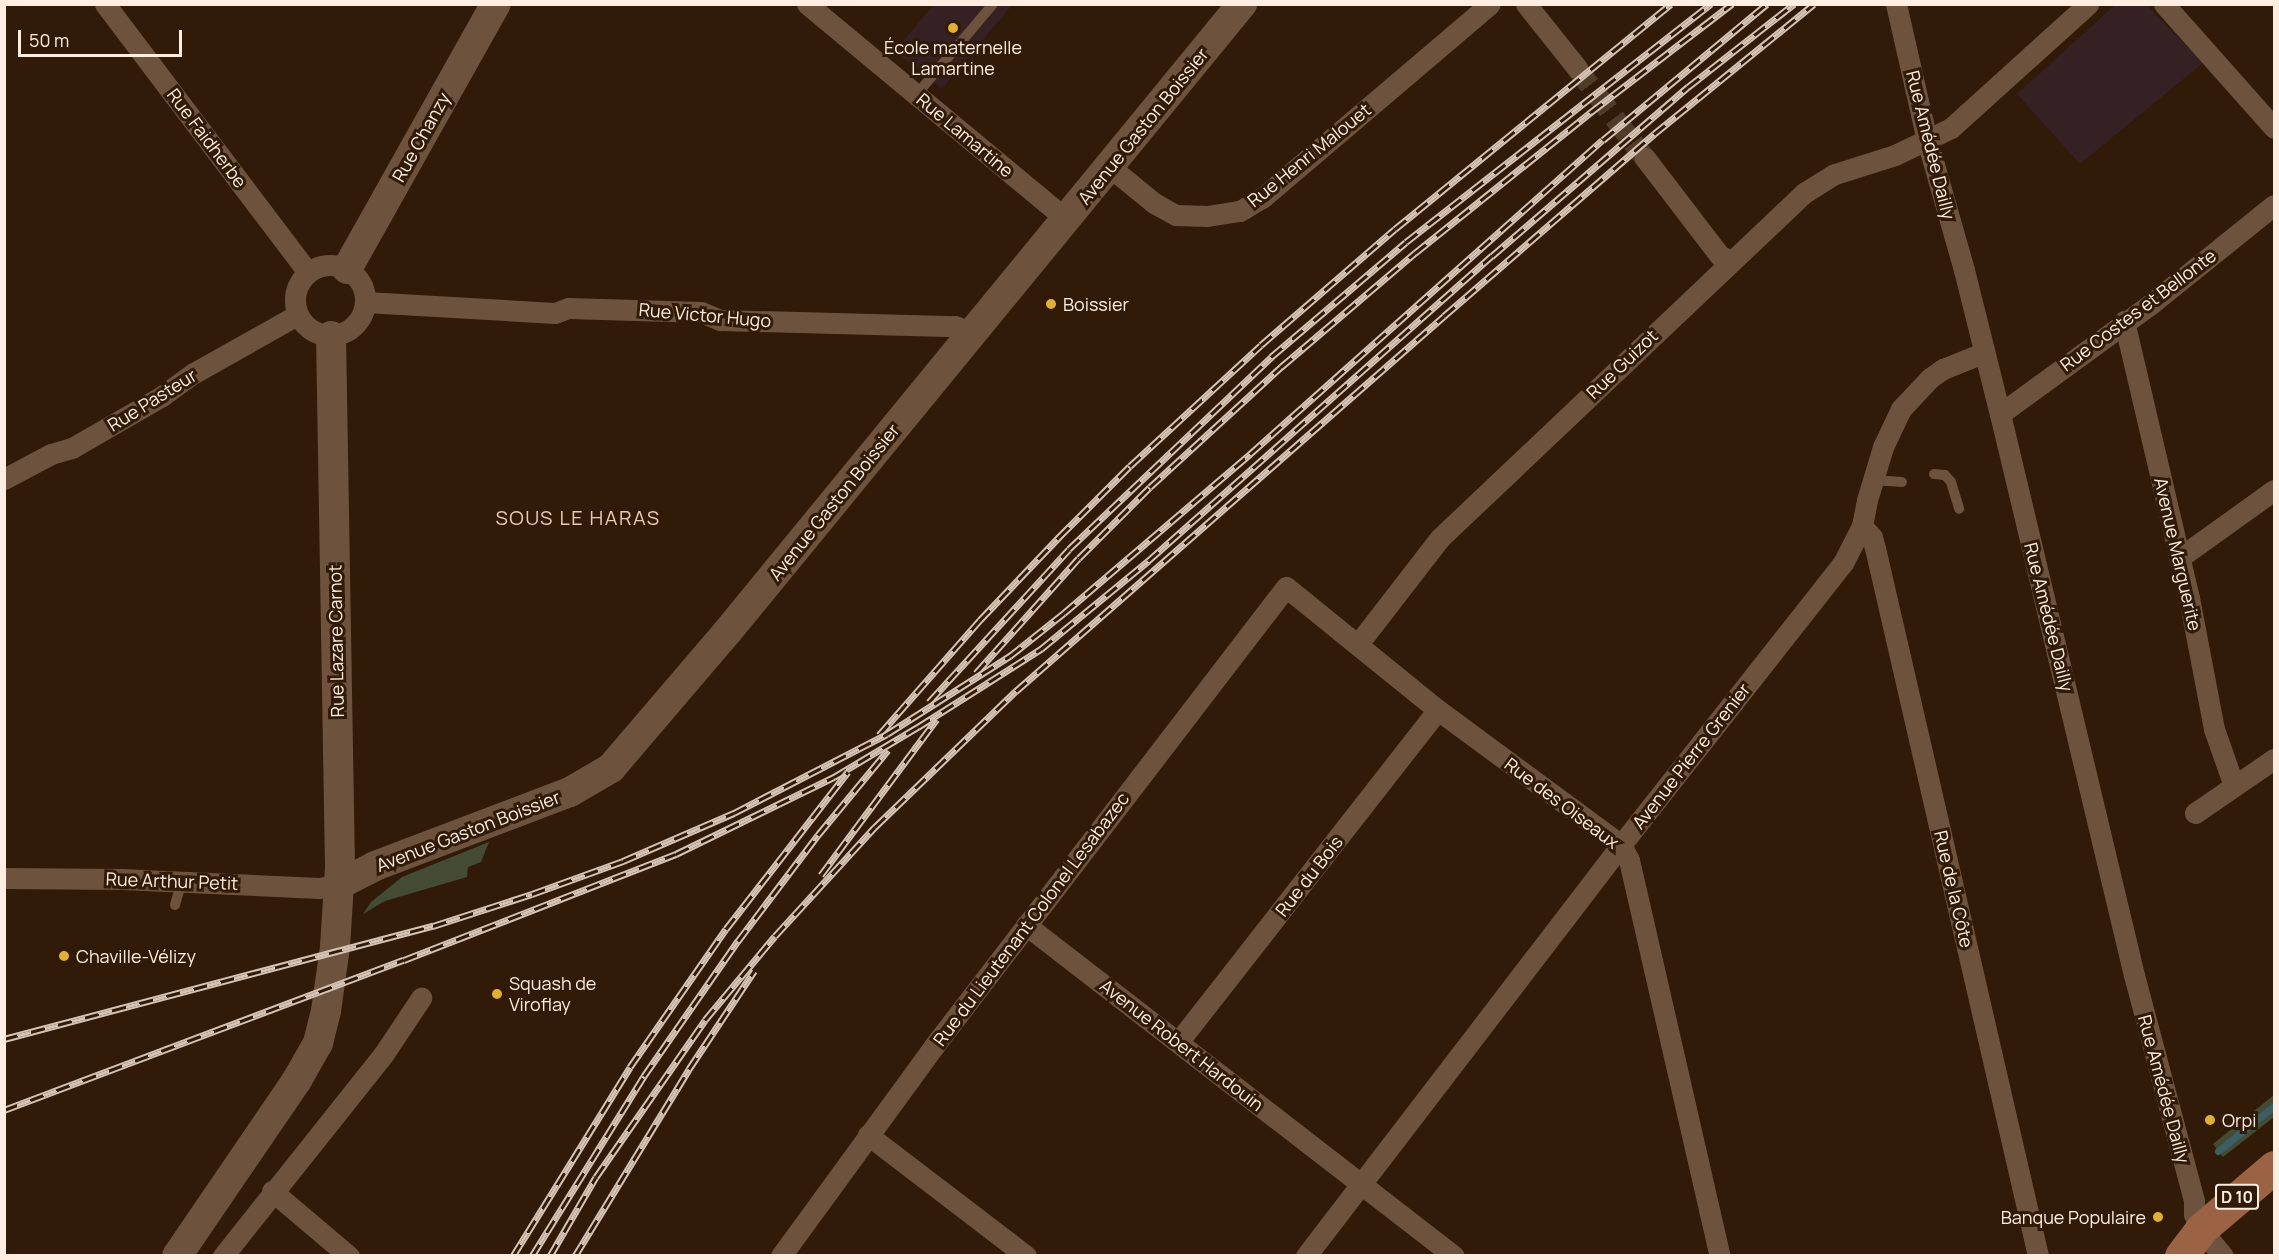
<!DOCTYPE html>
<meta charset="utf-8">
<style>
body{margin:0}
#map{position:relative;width:2279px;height:1260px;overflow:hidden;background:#311a07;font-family:Manrope,sans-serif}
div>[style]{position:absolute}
.education>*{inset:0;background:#352123}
.green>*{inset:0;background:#444b35}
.stream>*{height:7px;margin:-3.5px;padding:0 3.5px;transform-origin:3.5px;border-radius:3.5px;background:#3c5e65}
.street-tunnel>*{height:21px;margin-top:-10.5px;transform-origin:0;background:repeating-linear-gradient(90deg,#503a28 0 21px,transparent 0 31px)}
.lane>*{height:10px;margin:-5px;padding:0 5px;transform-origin:5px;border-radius:5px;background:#6d533e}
.street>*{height:21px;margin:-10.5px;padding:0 10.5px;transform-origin:10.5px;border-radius:10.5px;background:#6d533e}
.street>.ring{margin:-10.5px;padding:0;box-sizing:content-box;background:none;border:21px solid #6d533e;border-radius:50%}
.secondary>*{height:30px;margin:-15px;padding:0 15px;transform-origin:15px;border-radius:15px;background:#6d533e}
.primary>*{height:33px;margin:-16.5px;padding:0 16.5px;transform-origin:16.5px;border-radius:16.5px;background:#9b6343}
.rail>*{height:7px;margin-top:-3.5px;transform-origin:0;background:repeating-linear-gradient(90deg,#311a07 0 14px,#d5c3b6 0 28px);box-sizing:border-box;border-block:2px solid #d5c3b6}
.dots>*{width:16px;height:16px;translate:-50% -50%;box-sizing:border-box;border:3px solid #311a07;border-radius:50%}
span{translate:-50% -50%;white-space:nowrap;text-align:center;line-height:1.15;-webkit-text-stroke:6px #311a07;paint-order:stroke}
.shield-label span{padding:2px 4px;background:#311a07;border:2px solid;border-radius:4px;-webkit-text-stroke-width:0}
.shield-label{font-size:16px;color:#feeee2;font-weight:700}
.poi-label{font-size:18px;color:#feeee2}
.left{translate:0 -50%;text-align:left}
.right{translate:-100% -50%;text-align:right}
.street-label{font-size:18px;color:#feeee2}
.neighbourhood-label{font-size:20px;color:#e9cab3;letter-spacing:1.5px}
.frame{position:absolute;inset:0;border:6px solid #feeee2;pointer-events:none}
.scale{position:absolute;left:18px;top:30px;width:164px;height:27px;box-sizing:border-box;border:3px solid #feeee2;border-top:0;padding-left:8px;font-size:18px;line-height:21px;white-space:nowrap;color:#feeee2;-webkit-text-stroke:4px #311a07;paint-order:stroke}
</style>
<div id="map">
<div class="education">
<div style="clip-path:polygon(933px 5px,1012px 5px,942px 89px,895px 51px)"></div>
<div style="clip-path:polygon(2115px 5px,2147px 5px,2203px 63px,2080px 164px,2017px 94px)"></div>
</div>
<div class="green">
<div style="clip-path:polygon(489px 842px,481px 862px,468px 867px,467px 877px,385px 901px,363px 914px,371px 902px,402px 877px)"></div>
<div style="clip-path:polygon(2274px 1095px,2274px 1117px,2223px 1157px,2213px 1144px)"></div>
</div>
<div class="stream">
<div style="left:2218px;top:1151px;width:72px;rotate:-38.8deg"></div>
</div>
<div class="street-tunnel">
<div style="left:1577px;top:68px;width:113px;rotate:52.9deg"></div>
</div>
<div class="lane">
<div style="left:917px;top:94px;width:118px;rotate:-49.8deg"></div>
<div style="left:1934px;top:474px;width:11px;rotate:5deg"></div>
<div style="left:1945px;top:475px;width:9px;rotate:49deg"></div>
<div style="left:1951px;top:482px;width:28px;rotate:73deg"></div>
<div style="left:1872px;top:480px;width:30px;rotate:4deg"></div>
<div style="left:175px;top:905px;width:25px;rotate:-74deg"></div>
</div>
<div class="street">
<div style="left:105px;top:4px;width:336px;rotate:52.9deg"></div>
<div style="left:807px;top:4px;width:338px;rotate:39.7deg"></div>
<div style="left:1526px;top:4px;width:82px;rotate:51.4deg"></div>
<div style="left:1896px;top:4px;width:139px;rotate:77.2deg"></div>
<div style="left:1927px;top:140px;width:135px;rotate:74.1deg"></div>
<div style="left:1964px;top:270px;width:148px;rotate:76deg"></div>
<div style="left:2000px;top:414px;width:577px;rotate:76.57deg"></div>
<div style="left:2134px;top:975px;width:233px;rotate:75.1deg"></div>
<div style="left:2194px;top:1200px;width:14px;rotate:90deg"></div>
<div style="left:2194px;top:1214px;width:17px;rotate:65deg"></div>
<div style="left:2201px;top:1229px;width:35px;rotate:51deg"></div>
<div style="left:2164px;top:4px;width:166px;rotate:48.4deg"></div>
<div style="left:1645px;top:158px;width:123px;rotate:52.6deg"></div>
<div style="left:1720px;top:256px;width:12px;rotate:20deg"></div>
<div style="left:1110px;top:167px;width:57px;rotate:39.3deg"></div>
<div style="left:1154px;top:203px;width:25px;rotate:29deg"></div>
<div style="left:1176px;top:215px;width:31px;rotate:2deg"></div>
<div style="left:1207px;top:216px;width:33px;rotate:-9deg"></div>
<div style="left:1240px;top:211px;width:26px;rotate:-31deg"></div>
<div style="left:1262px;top:198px;width:299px;rotate:-40.4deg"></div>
<div class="ring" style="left:295px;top:265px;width:49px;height:49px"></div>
<div style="left:365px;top:302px;width:190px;rotate:3.3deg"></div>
<div style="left:555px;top:313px;width:14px;rotate:-21deg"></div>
<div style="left:568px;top:308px;width:133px;rotate:1.7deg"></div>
<div style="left:701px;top:312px;width:21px;rotate:23deg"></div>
<div style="left:720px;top:320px;width:235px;rotate:1.5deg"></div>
<div style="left:955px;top:326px;width:18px;rotate:22deg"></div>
<div style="left:2124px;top:321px;width:285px;rotate:76.8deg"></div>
<div style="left:2189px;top:598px;width:133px;rotate:79.2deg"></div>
<div style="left:2214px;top:729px;width:60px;rotate:70.7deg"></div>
<div style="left:2000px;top:414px;width:188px;rotate:-36.1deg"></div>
<div style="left:2152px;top:303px;width:156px;rotate:-38.8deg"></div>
<div style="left:4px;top:479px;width:53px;rotate:-28deg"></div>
<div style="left:51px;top:454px;width:22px;rotate:-16deg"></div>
<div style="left:72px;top:448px;width:104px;rotate:-30deg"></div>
<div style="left:162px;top:396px;width:39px;rotate:-36deg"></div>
<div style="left:194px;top:373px;width:118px;rotate:-29.4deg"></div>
<div style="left:1862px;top:526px;width:15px;rotate:48deg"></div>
<div style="left:1872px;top:537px;width:11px;rotate:75deg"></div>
<div style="left:1875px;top:548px;width:727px;rotate:77.03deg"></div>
<div style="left:2179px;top:558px;width:117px;rotate:-35.6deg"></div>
<div style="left:1358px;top:644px;width:134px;rotate:-52.3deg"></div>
<div style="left:1440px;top:538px;width:502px;rotate:-43.46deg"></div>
<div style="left:1804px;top:193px;width:36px;rotate:-32deg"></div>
<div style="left:1835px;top:174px;width:63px;rotate:-17.6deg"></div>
<div style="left:1895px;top:155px;width:62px;rotate:-25.7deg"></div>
<div style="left:1951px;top:128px;width:185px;rotate:-42.1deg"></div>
<div style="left:2195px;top:813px;width:96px;rotate:-34.4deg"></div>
<div style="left:4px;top:878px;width:117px;rotate:0.5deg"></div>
<div style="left:121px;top:879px;width:198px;rotate:2.6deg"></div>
<div style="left:319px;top:888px;width:21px;rotate:-11deg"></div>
<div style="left:1026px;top:925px;width:541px;rotate:37.72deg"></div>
<div style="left:1179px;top:1041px;width:420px;rotate:-52deg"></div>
<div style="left:868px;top:1135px;width:199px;rotate:37.4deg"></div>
<div style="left:272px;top:1191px;width:101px;rotate:40.2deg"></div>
<div style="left:223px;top:1256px;width:257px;rotate:-51.5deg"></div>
<div style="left:383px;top:1055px;width:69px;rotate:-56.3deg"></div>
<div style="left:781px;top:1256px;width:260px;rotate:-53.9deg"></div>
<div style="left:934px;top:1046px;width:578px;rotate:-52.52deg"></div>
<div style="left:1286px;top:587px;width:196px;rotate:39deg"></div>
<div style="left:1438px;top:710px;width:227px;rotate:36.4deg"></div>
<div style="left:1621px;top:845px;width:17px;rotate:62deg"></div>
<div style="left:1629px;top:860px;width:406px;rotate:77.1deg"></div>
<div style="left:1306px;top:1256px;width:518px;rotate:-52.53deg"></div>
<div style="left:1621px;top:845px;width:359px;rotate:-51.8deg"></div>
<div style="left:1843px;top:563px;width:42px;rotate:-62.8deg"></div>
<div style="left:1862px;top:526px;width:26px;rotate:-79deg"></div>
<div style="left:1867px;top:500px;width:55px;rotate:-73.2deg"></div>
<div style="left:1883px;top:447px;width:42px;rotate:-64.7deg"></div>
<div style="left:1901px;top:409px;width:42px;rotate:-46.9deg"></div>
<div style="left:1930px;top:378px;width:16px;rotate:-35deg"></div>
<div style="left:1943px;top:369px;width:43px;rotate:-21.8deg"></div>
</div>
<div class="secondary">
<div style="left:347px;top:269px;width:304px;rotate:-60.7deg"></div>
<div style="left:340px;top:884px;width:39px;rotate:-27deg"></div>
<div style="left:375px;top:866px;width:209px;rotate:-20.8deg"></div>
<div style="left:570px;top:792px;width:48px;rotate:-30.3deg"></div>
<div style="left:611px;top:768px;width:180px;rotate:-49.5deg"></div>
<div style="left:728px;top:631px;width:811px;rotate:-50.66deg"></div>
<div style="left:177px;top:1256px;width:213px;rotate:-55.7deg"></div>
<div style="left:297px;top:1080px;width:43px;rotate:-60.4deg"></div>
<div style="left:318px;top:1043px;width:33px;rotate:-76deg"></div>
<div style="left:326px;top:1011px;width:65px;rotate:-82deg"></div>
<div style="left:335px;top:947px;width:80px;rotate:-86.4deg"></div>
<div style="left:340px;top:867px;width:531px;rotate:-90.97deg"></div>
</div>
<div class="primary">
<div style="left:2181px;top:1256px;width:34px;rotate:-53deg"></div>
<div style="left:2201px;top:1229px;width:96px;rotate:-40.3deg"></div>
</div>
<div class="rail">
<div style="left:976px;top:673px;width:154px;rotate:-48.2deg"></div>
<div style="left:1079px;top:558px;width:100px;rotate:-45deg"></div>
<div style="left:1150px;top:487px;width:178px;rotate:-42.5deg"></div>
<div style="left:1281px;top:367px;width:176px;rotate:-40.4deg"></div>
<div style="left:1415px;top:253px;width:226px;rotate:-38.7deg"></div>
<div style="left:1591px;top:112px;width:178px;rotate:-37.5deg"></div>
<div style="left:929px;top:702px;width:207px;rotate:-47.5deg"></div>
<div style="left:1069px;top:549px;width:279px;rotate:-43.5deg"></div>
<div style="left:1271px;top:357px;width:177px;rotate:-40.4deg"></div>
<div style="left:1406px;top:242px;width:387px;rotate:-38deg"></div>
<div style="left:879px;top:735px;width:153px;rotate:-48.7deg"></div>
<div style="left:980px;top:620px;width:115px;rotate:-46.4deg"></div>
<div style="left:1059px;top:537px;width:100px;rotate:-45deg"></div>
<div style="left:1130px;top:466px;width:178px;rotate:-42.7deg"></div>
<div style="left:1261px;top:345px;width:177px;rotate:-40.9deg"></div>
<div style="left:1395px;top:229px;width:356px;rotate:-39.2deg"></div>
<div style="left:821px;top:875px;width:194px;rotate:-53.4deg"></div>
<div style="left:4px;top:1039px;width:444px;rotate:-14.8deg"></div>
<div style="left:433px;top:926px;width:104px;rotate:-17.9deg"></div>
<div style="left:532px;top:894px;width:97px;rotate:-19.9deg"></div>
<div style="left:623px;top:861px;width:121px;rotate:-23.4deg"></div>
<div style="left:734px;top:813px;width:172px;rotate:-27.3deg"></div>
<div style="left:887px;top:734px;width:146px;rotate:-32.4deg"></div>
<div style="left:1010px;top:656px;width:69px;rotate:-38.5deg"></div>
<div style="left:1064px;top:613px;width:245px;rotate:-40.5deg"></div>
<div style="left:1250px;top:454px;width:472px;rotate:-41.7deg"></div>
<div style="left:1603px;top:140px;width:213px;rotate:-39.7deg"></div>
<div style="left:4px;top:1110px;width:427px;rotate:-20.6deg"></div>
<div style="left:404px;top:960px;width:292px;rotate:-21.3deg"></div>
<div style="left:676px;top:854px;width:176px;rotate:-26deg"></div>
<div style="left:834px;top:777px;width:98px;rotate:-30.8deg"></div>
<div style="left:918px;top:727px;width:146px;rotate:-32.4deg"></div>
<div style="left:1041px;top:649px;width:139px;rotate:-39.4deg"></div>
<div style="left:1148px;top:561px;width:460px;rotate:-41.6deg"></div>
<div style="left:1492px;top:256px;width:259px;rotate:-40.8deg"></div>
<div style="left:1688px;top:87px;width:135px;rotate:-38.1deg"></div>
<div style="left:513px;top:1256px;width:222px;rotate:-58.2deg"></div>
<div style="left:630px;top:1067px;width:168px;rotate:-55.2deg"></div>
<div style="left:726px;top:929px;width:199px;rotate:-52.2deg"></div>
<div style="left:532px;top:1256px;width:212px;rotate:-58.1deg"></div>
<div style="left:644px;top:1076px;width:165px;rotate:-55.2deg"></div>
<div style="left:738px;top:941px;width:133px;rotate:-53deg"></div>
<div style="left:818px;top:835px;width:110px;rotate:-50.5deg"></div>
<div style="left:550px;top:1256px;width:91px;rotate:-59.8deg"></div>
<div style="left:596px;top:1177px;width:191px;rotate:-55.2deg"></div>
<div style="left:705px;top:1020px;width:109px;rotate:-50.2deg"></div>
<div style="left:775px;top:936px;width:148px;rotate:-47.5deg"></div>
<div style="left:875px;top:827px;width:196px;rotate:-44deg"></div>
<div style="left:1016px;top:691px;width:569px;rotate:-41.22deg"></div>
<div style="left:1444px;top:316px;width:278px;rotate:-40.9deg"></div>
<div style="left:1654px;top:134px;width:206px;rotate:-39.1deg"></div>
<div style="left:575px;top:1256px;width:219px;rotate:-58.6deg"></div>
<div style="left:689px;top:1069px;width:118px;rotate:-56.4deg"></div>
</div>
<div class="dots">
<div style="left:953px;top:28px;background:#e1af34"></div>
<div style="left:1051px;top:304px;background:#e1af34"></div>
<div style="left:64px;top:956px;background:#e1af34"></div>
<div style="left:497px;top:994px;background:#e1af34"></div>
<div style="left:2210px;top:1120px;background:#e1af34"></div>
<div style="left:2158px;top:1217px;background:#e1af34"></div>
</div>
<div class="shield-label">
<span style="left:2237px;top:1197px">D 10</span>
</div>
<div class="poi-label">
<span style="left:953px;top:58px">École maternelle<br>Lamartine</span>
<span class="left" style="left:1063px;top:304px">Boissier</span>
<span class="left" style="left:76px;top:956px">Chaville-Vélizy</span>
<span class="left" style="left:509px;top:994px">Squash de<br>Viroflay</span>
<span class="left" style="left:2222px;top:1120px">Orpi</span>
<span class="right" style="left:2146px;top:1217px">Banque Populaire</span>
</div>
<div class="street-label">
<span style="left:1143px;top:126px;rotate:-51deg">Avenue Gaston Boissier</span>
<span style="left:965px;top:135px;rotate:40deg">Rue Lamartine</span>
<span style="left:421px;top:137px;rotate:-61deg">Rue Chanzy</span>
<span style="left:207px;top:138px;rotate:53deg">Rue Faidherbe</span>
<span style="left:1931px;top:145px;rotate:76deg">Rue Amédée Dailly</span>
<span style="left:1309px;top:155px;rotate:-39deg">Rue Henri Malouet</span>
<span style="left:2138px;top:310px;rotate:-37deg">Rue Costes et Bellonte</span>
<span style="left:705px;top:315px;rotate:5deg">Rue Victor Hugo</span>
<span style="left:1622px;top:364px;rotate:-44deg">Rue Guizot</span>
<span style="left:152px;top:400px;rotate:-32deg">Rue Pasteur</span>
<span style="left:834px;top:502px;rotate:-51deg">Avenue Gaston Boissier</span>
<span style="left:2178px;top:554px;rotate:77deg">Avenue Marguerite</span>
<span style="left:2049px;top:617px;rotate:76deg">Rue Amédée Dailly</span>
<span style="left:336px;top:641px;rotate:-91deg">Rue Lazare Carnot</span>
<span style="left:1691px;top:756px;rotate:-52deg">Avenue Pierre Grenier</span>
<span style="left:1562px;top:803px;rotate:37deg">Rue des Oiseaux</span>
<span style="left:468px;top:831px;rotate:-21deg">Avenue Gaston Boissier</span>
<span style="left:1309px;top:876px;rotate:-52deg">Rue du Bois</span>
<span style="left:172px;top:881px;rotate:2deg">Rue Arthur Petit</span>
<span style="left:1954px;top:889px;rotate:77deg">Rue de la Côte</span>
<span style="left:1031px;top:919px;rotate:-53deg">Rue du Lieutenant Colonel Lesabazec</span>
<span style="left:1182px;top:1045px;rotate:38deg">Avenue Robert Hardouin</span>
<span style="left:2164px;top:1089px;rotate:75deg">Rue Amédée Dailly</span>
</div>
<div class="neighbourhood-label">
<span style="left:578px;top:517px">SOUS LE HARAS</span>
</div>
<div class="frame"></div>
<div class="scale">50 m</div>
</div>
